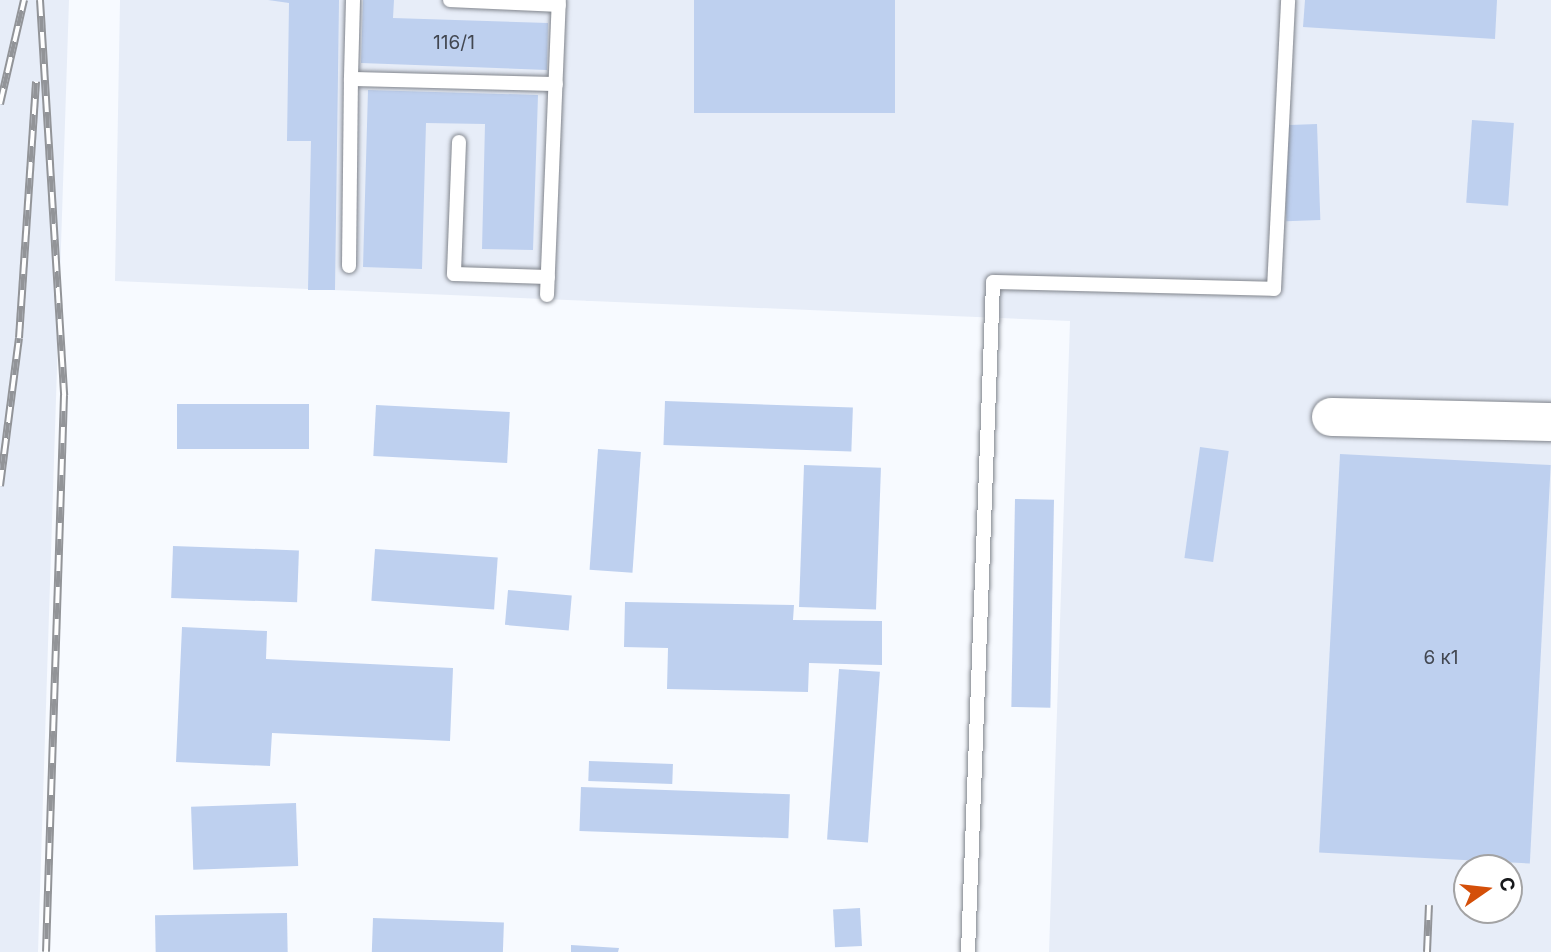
<!DOCTYPE html>
<meta charset="utf-8">
<style>
body{margin:0}
#map{position:relative;width:1551px;height:952px;overflow:hidden;background:#f7faff;font-family:Inter,sans-serif}
div>[style]{position:absolute}
.built>*{inset:0;background:#e7edf8}
.building>*{inset:0;background:#bed0ef;transform-origin:0 0}
.roads{filter:drop-shadow(0 0 2px #81858c) drop-shadow(0 0 2px #81858c)}
.lane>*{height:14px;margin:-7px;padding:0 7px;transform-origin:7px;border-radius:7px;background:#fff}
.secondary>*{height:38px;margin:-19px;padding:0 19px;transform-origin:19px;border-radius:19px;background:#fff}
.rail>*{height:8px;margin-top:-4px;transform-origin:0;background:repeating-linear-gradient(90deg,#fff 0 16px,#929498 0 32px);box-sizing:border-box;border-block:2px solid #929498}
span{translate:-50% -50%;white-space:nowrap;text-align:center;line-height:1.15;-webkit-text-stroke:7px #fff;paint-order:stroke}
.number-label{font-size:19px;color:#424751}
.number-label span{-webkit-text-stroke-width:0}
.north{position:absolute;left:1453px;top:854px;width:70px;height:70px;box-sizing:border-box;background:#fff;border:2px solid #a3a3a4;border-radius:50%;rotate:76deg;font-size:19px;font-weight:700;line-height:28px;text-align:center;color:#18191c}
.north::after{content:'';display:block;margin:auto;width:24px;height:32px;background:#d44f09;clip-path:polygon(50% 0,100% 100%,50% 72%,0 100%)}
</style>
<div id="map">
<div class="built">
<div style="clip-path:polygon(0 0,69px 0,38px 952px,0 952px)"></div>
<div style="clip-path:polygon(evenodd,120px 0,1551px 0,1551px 952px,1049px 952px,1070px 321px,115px 281px,120px 0,1467px 868px,1509px 868px,1509px 910px,1467px 910px,1467px 868px)"></div>
</div>
<div class="building">
<div style="clip-path:polygon(268px 0,339px 0,335px 290px,308px 290px,311px 141px,287px 141px,289px 3px)"></div>
<div style="clip-path:polygon(363px 0,394px 0,393px 18px,548px 23px,547px 70px,361px 63px)"></div>
<div style="left:694px;top:0;width:201px;height:113px"></div>
<div style="clip-path:polygon(1305px 0,1497px 0,1495px 39px,1303px 27px)"></div>
<div style="clip-path:polygon(368px 90px,538px 95px,533px 250px,482px 249px,485px 124px,426px 123px,422px 269px,363px 267px)"></div>
<div style="left:1472px;top:120px;width:42px;height:83px;rotate:4deg"></div>
<div style="left:1317px;top:124px;width:96px;height:34px;rotate:88deg"></div>
<div style="left:665px;top:401px;width:188px;height:44px;rotate:2deg"></div>
<div style="left:177px;top:404px;width:132px;height:45px"></div>
<div style="left:376px;top:405px;width:134px;height:51px;rotate:3deg"></div>
<div style="left:1200px;top:447px;width:29px;height:112px;rotate:8deg"></div>
<div style="left:598px;top:449px;width:43px;height:121px;rotate:4deg"></div>
<div style="left:1340px;top:454px;width:211px;height:399px;rotate:3deg"></div>
<div style="left:804px;top:465px;width:77px;height:142px;rotate:2deg"></div>
<div style="left:1015px;top:499px;width:39px;height:208px;rotate:1deg"></div>
<div style="left:173px;top:546px;width:126px;height:52px;rotate:2deg"></div>
<div style="left:375px;top:549px;width:123px;height:52px;rotate:4deg"></div>
<div style="left:508px;top:590px;width:64px;height:35px;rotate:5deg"></div>
<div style="clip-path:polygon(625px 602px,794px 605px,793px 620px,882px 621px,882px 665px,809px 663px,808px 692px,667px 689px,668px 648px,624px 647px)"></div>
<div style="clip-path:polygon(182px 627px,267px 631px,266px 659px,453px 668px,450px 741px,272px 733px,270px 766px,176px 762px)"></div>
<div style="left:839px;top:669px;width:41px;height:171px;rotate:4deg"></div>
<div style="left:589px;top:761px;width:84px;height:20px;rotate:2deg"></div>
<div style="left:581px;top:787px;width:209px;height:44px;rotate:2deg"></div>
<div style="left:296px;top:803px;width:63px;height:105px;rotate:88deg"></div>
<div style="left:860px;top:908px;width:38px;height:27px;rotate:87deg"></div>
<div style="left:287px;top:913px;width:39px;height:132px;rotate:89deg"></div>
<div style="left:373px;top:918px;width:131px;height:34px;rotate:2deg"></div>
<div style="clip-path:polygon(571px 945px,619px 948px,618px 952px,571px 952px)"></div>
</div>
<div class="roads">
<div class="lane">
<div style="left:353px;top:0;width:79px;rotate:91.5deg"></div>
<div style="left:351px;top:79px;width:205px;rotate:1.4deg"></div>
<div style="left:450px;top:0;width:109px;rotate:2.6deg"></div>
<div style="left:459px;top:142px;width:132px;rotate:92.2deg"></div>
<div style="left:454px;top:274px;width:94px;rotate:1.8deg"></div>
<div style="left:349px;top:266px;width:187px;rotate:-89.4deg"></div>
<div style="left:547px;top:295px;width:295px;rotate:-87.7deg"></div>
<div style="left:968px;top:952px;width:670px;rotate:-87.86deg"></div>
<div style="left:993px;top:282px;width:281px;rotate:1.4deg"></div>
<div style="left:1274px;top:289px;width:289px;rotate:-87.2deg"></div>
</div>
<div class="secondary">
<div style="left:1331px;top:417px;width:220px;rotate:1.3deg"></div>
</div>
</div>
<div class="rail">
<div style="left:40px;top:0;width:396px;rotate:86.5deg"></div>
<div style="left:64px;top:395px;width:557px;rotate:91.85deg"></div>
<div style="left:0;top:104px;width:107px;rotate:-77deg"></div>
<div style="left:0;top:486px;width:149px;rotate:-82.7deg"></div>
<div style="left:19px;top:338px;width:257px;rotate:-86.2deg"></div>
<div style="left:1427px;top:952px;width:47px;rotate:-87.6deg"></div>
</div>
<div class="number-label">
<span style="left:454px;top:43px">116/1</span>
<span style="left:1441px;top:658px">6 к1</span>
</div>
<div class="north">С</div>
</div>
